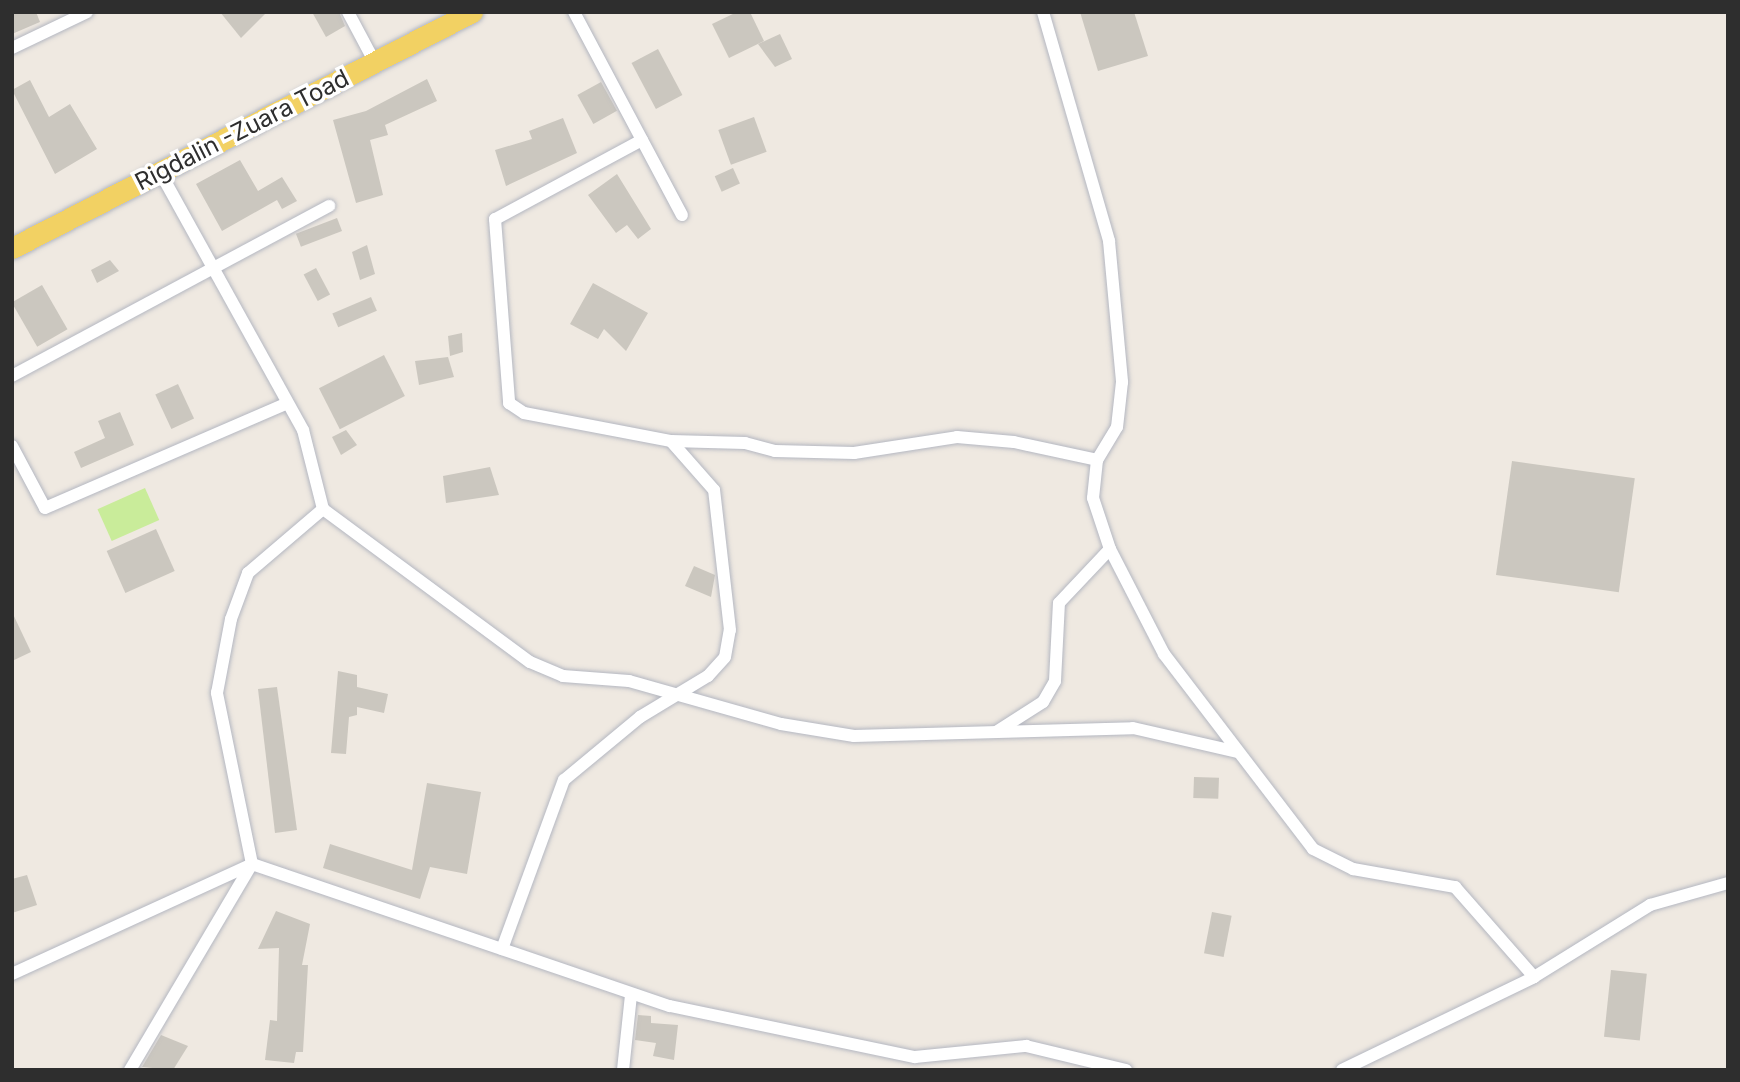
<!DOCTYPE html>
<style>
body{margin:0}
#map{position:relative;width:1740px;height:1082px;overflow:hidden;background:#efe9e1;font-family:Inter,sans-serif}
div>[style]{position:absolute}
.pitch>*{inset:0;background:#c9ec9a;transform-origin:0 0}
.building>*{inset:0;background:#cbc7bf;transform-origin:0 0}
.roads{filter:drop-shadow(0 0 2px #b4b7c1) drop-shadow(0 0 2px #b4b7c1)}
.street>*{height:12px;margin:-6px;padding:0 6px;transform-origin:6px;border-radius:6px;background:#fff}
.primary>*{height:21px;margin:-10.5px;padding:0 10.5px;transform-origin:10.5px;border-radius:10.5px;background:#f2d163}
span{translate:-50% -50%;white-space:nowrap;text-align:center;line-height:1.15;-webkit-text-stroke:7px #fff;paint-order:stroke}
.street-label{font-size:24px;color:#2e2e2e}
.frame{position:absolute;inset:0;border:14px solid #2e2e2e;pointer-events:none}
</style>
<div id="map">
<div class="pitch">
<div style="left:145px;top:488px;width:35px;height:52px;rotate:66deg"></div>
</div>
<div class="building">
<div style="clip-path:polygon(12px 12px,36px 12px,40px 22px,12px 34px)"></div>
<div style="clip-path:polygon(220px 12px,267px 12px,241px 38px)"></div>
<div style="clip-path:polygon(312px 12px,339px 12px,345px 26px,326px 37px)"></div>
<div style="clip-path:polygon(737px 12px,750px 12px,764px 41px,729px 58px,712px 24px)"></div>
<div style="clip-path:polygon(1080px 12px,1134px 12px,1148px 56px,1098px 71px)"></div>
<div style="clip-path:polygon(780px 34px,792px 59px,775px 67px,758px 44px)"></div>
<div style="left:658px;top:49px;width:52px;height:30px;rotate:62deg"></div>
<div style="clip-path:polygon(427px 79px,437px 101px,385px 125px,388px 135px,370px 140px,383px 195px,356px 203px,333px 120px,366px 111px)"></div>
<div style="clip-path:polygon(30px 80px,49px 117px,70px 104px,97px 149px,55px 174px,12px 90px)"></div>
<div style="left:601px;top:82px;width:33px;height:27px;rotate:61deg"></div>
<div style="left:754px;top:117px;width:37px;height:38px;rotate:70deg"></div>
<div style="clip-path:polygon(563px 118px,577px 153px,506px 186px,495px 150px,532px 139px,529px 131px)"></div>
<div style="clip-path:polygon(240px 160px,258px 191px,282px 177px,297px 201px,282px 209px,277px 200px,222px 231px,196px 184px)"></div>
<div style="left:733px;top:168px;width:17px;height:20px;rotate:66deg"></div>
<div style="clip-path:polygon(617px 174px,651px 229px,638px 239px,627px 225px,616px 233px,588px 195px)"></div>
<div style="left:337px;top:218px;width:14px;height:44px;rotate:69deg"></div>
<div style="clip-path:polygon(367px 245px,375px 274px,360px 280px,352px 252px)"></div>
<div style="clip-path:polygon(110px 260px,119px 271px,97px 283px,91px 270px)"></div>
<div style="left:316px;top:268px;width:30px;height:14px;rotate:62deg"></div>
<div style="clip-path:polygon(593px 283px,648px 313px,626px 351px,604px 329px,598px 339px,570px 324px)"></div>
<div style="left:42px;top:285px;width:51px;height:35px;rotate:60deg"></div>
<div style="left:371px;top:297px;width:15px;height:42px;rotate:67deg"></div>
<div style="clip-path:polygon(462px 333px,463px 352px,450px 356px,448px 336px)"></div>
<div style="left:384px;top:355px;width:46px;height:73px;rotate:63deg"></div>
<div style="clip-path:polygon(448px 357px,454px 377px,419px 385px,415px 361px)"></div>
<div style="left:178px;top:384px;width:38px;height:25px;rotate:65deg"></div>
<div style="clip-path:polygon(120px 412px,134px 445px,81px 468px,74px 452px,105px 438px,98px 421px)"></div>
<div style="clip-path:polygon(346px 430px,357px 445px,341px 455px,332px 437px)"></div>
<div style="left:1512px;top:461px;width:124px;height:115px;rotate:8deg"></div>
<div style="clip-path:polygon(490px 467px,499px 495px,446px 503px,443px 476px)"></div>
<div style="left:156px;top:529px;width:46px;height:54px;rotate:66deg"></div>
<div style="clip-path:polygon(694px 566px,715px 575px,711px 597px,685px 586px)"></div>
<div style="clip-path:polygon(12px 612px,31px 652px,12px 661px)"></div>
<div style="clip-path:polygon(338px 671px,357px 675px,357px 687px,388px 694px,384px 713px,357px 707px,357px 715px,349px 717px,346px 754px,331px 753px)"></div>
<div style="clip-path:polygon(277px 687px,297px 830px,275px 833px,258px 689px)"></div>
<div style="left:1194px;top:777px;width:25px;height:21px;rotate:2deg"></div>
<div style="clip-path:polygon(427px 783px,481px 792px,467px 874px,430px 867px,420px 899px,323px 868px,330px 844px,412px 870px)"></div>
<div style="clip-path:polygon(27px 875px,37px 905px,12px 913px,12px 879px)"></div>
<div style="clip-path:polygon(276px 911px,310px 924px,302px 965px,308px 965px,303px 1052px,296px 1052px,294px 1063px,265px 1060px,270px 1020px,277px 1021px,279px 948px,258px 949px)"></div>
<div style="left:1212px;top:912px;width:20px;height:42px;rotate:11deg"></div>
<div style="left:1611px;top:970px;width:36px;height:67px;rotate:6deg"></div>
<div style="clip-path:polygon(638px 1015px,651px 1016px,651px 1023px,678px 1025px,674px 1060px,653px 1056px,656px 1043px,635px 1040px)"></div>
<div style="clip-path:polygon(161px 1035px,188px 1046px,173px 1070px,142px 1067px)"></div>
</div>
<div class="roads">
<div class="street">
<div style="left:348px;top:12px;width:55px;rotate:62deg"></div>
<div style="left:574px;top:12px;width:230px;rotate:62deg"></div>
<div style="left:1043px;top:12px;width:238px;rotate:73.9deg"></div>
<div style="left:1109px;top:241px;width:142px;rotate:84.7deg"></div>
<div style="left:1122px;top:382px;width:45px;rotate:96.3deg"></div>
<div style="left:1117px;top:427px;width:39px;rotate:121deg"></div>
<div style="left:1097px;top:460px;width:38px;rotate:96deg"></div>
<div style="left:1093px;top:498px;width:54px;rotate:71.6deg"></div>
<div style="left:1110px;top:549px;width:118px;rotate:62.8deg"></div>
<div style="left:1164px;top:654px;width:245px;rotate:52.6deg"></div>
<div style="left:1313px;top:849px;width:45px;rotate:26.6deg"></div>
<div style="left:1353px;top:869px;width:104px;rotate:10deg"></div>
<div style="left:1455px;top:887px;width:120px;rotate:48.7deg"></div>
<div style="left:12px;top:48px;width:83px;rotate:-25.6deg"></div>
<div style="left:642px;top:140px;width:167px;rotate:151.7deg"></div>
<div style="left:495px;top:219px;width:185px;rotate:85.6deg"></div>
<div style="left:509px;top:403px;width:18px;rotate:34deg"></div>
<div style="left:524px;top:413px;width:150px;rotate:10.8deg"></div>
<div style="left:671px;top:441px;width:74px;rotate:1.5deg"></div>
<div style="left:745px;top:443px;width:31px;rotate:15deg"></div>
<div style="left:775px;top:451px;width:79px;rotate:1.5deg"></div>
<div style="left:854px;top:453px;width:104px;rotate:-8.8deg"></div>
<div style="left:957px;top:437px;width:57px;rotate:5deg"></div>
<div style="left:1014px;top:442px;width:85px;rotate:12.2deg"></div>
<div style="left:12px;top:376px;width:360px;rotate:-28.2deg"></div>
<div style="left:12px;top:446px;width:70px;rotate:62deg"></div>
<div style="left:45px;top:508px;width:262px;rotate:-23.4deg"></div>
<div style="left:323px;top:509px;width:257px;rotate:36.5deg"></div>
<div style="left:530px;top:662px;width:36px;rotate:23deg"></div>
<div style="left:563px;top:676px;width:66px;rotate:4.3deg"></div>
<div style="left:629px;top:681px;width:158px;rotate:15.8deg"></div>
<div style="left:781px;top:724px;width:74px;rotate:9.3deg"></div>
<div style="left:854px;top:736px;width:279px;rotate:-1.6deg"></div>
<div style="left:1133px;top:728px;width:108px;rotate:12.9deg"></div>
<div style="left:996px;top:732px;width:56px;rotate:-32.6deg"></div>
<div style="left:1043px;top:702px;width:24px;rotate:-60deg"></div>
<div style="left:1055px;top:681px;width:78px;rotate:-87.1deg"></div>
<div style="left:1059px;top:603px;width:74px;rotate:-46.6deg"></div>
<div style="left:502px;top:949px;width:180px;rotate:-69.9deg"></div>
<div style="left:564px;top:780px;width:99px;rotate:-39.7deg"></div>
<div style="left:640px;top:717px;width:79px;rotate:-31.1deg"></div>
<div style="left:708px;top:676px;width:25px;rotate:-48deg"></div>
<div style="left:725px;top:657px;width:27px;rotate:-80deg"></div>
<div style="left:730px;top:630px;width:141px;rotate:-96.5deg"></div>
<div style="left:714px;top:490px;width:65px;rotate:-131.3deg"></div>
<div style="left:12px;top:974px;width:264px;rotate:-24.6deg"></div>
<div style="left:252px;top:864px;width:441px;rotate:18.8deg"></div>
<div style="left:670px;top:1006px;width:250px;rotate:11.8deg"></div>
<div style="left:915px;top:1057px;width:112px;rotate:-5.7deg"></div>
<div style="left:1026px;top:1046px;width:103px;rotate:13.5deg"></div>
<div style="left:130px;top:1070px;width:239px;rotate:-59.4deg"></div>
<div style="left:252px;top:864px;width:175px;rotate:-101.6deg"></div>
<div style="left:217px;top:693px;width:75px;rotate:-79.3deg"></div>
<div style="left:231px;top:619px;width:49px;rotate:-69.7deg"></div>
<div style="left:248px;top:573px;width:99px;rotate:-40.5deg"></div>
<div style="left:323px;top:509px;width:81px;rotate:-104.2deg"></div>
<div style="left:303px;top:430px;width:295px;rotate:-119deg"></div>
<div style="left:623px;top:1070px;width:75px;rotate:-83.9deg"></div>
<div style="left:1342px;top:1070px;width:213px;rotate:-25.8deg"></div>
<div style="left:1534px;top:977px;width:137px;rotate:-31.8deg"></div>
<div style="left:1650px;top:905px;width:81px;rotate:-15.8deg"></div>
</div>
<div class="primary">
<div style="left:12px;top:248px;width:517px;rotate:-27.16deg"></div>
</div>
</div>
<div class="street-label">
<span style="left:242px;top:130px;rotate:-27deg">Rigdalin -Zuara Toad</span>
</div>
<div class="frame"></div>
</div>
